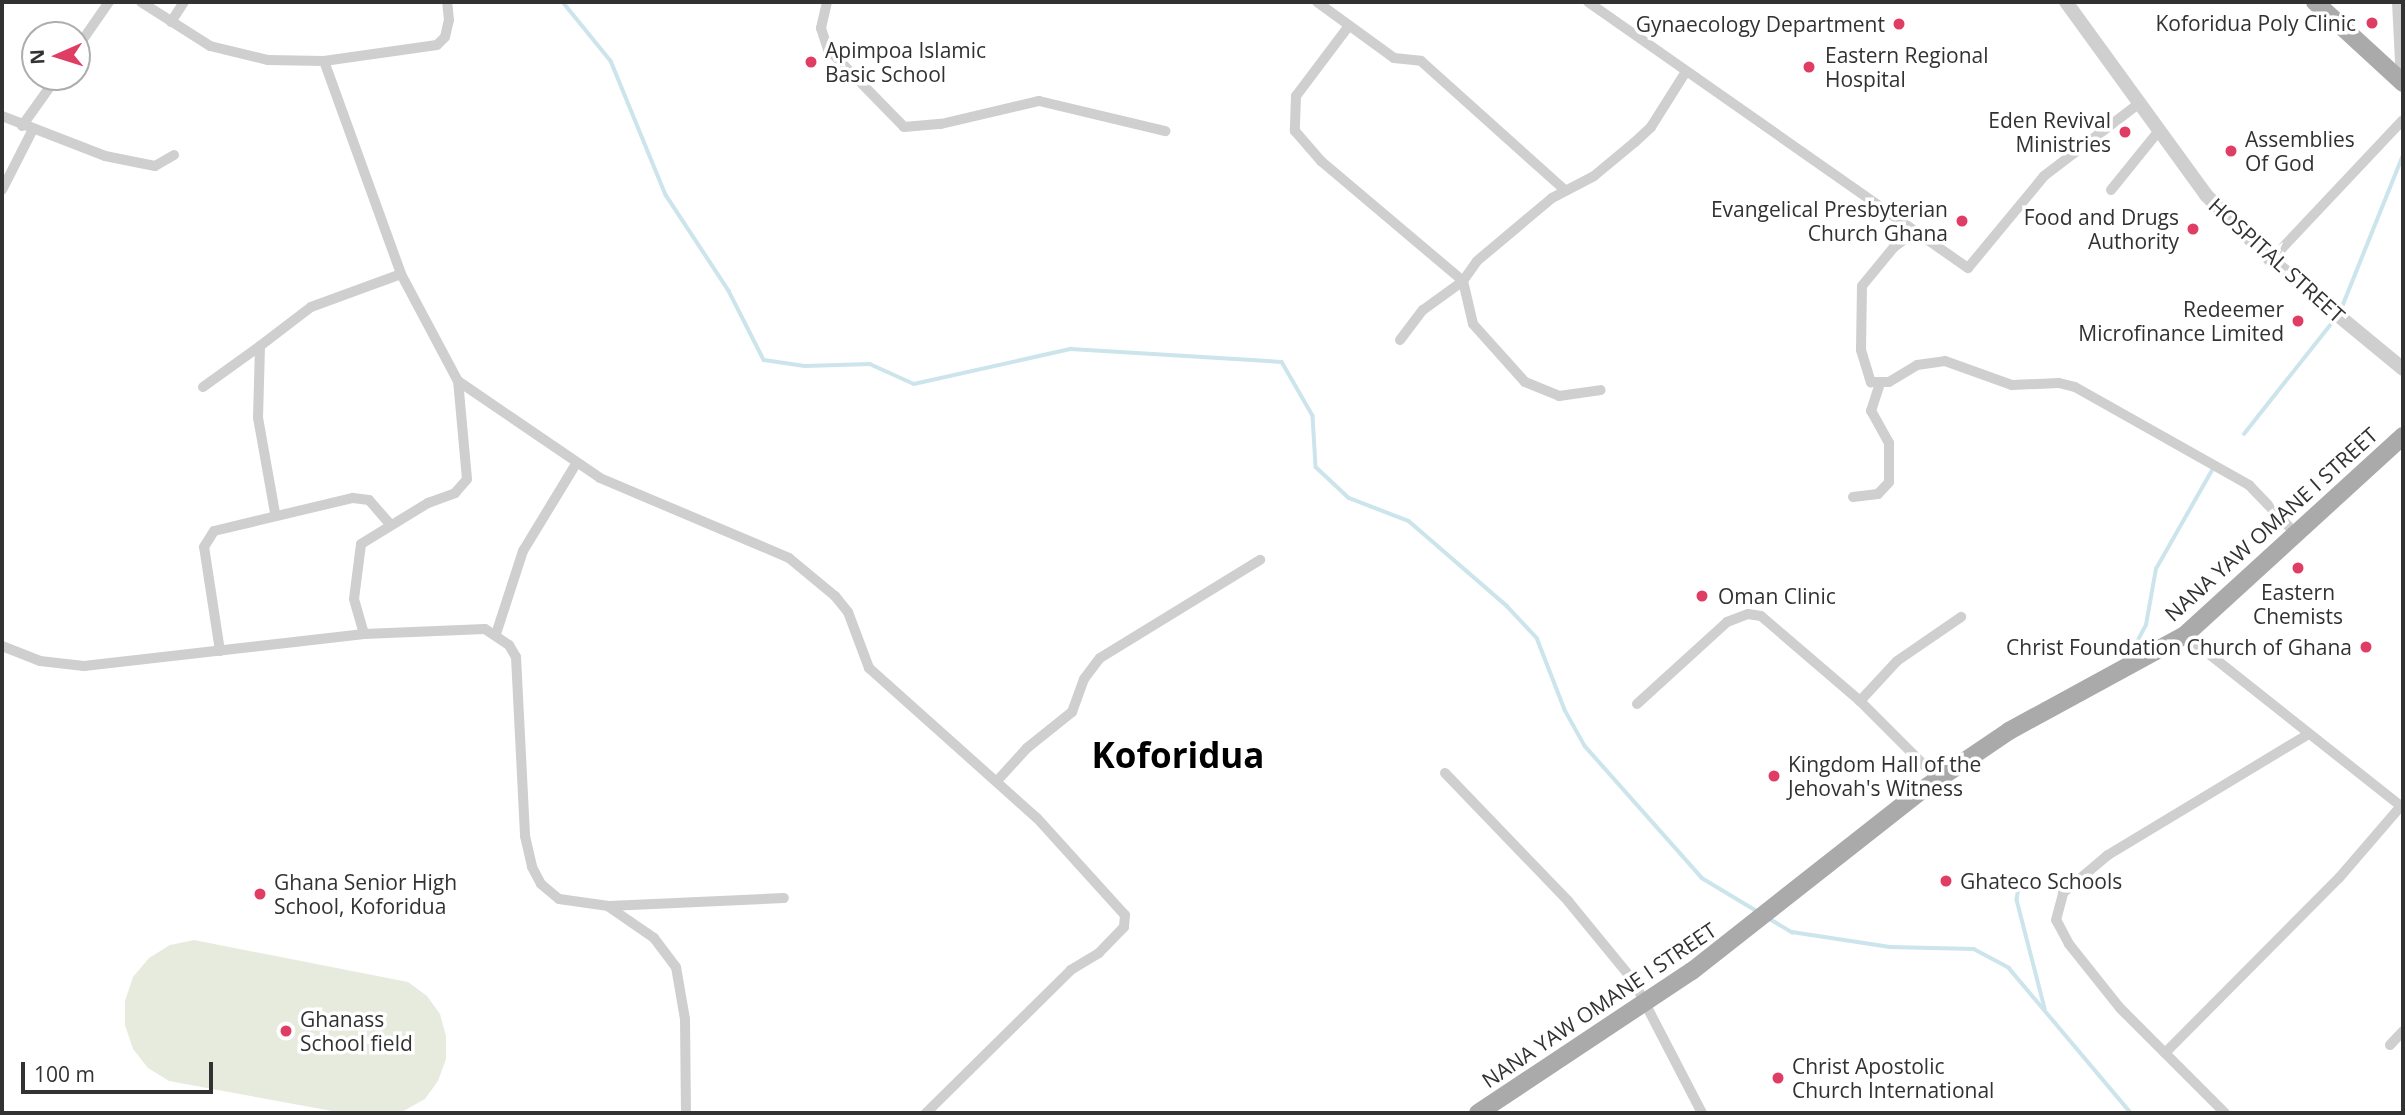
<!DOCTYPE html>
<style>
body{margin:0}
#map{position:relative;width:2405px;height:1115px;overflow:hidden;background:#fff;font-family:"Open Sans",sans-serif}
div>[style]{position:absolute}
.green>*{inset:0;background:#e7ebde}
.stream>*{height:3.5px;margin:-1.75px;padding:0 1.75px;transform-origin:1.75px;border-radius:1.75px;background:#cce4eb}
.minor>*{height:10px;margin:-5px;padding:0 5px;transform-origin:5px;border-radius:5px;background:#cfcfcf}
.tertiary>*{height:14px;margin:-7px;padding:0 7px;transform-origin:7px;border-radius:7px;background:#cfcfcf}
.primary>*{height:18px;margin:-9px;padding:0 9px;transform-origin:9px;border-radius:9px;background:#aaa}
.dots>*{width:19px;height:19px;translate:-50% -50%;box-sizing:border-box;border:4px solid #fff;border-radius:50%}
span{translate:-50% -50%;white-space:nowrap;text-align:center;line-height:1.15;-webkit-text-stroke:7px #fff;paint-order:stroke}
.poi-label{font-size:21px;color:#323232}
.right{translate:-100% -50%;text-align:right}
.left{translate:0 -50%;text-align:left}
.street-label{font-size:21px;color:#323232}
.town-label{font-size:35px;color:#000;font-weight:700}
.frame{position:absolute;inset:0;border:4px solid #323232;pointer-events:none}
.north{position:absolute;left:21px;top:21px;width:70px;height:70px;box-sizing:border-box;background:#fff;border:2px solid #adadad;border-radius:50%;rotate:267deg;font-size:19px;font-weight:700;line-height:28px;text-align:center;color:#323232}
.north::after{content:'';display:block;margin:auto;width:24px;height:32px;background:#e03d64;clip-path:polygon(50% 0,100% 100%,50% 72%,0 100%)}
.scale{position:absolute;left:21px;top:1062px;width:192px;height:32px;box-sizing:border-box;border:4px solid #323232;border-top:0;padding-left:9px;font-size:21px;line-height:24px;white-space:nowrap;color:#323232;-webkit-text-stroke:5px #fff;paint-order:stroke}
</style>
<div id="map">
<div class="green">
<div style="clip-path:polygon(194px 940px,408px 982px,427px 996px,440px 1014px,446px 1036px,446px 1059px,438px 1081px,425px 1099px,400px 1113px,343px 1113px,169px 1081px,148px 1068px,133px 1049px,125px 1025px,125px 1001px,133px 977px,149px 958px,170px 945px)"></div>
</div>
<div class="stream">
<div style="left:563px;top:2px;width:76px;rotate:50.9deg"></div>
<div style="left:611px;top:61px;width:145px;rotate:67.7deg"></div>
<div style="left:666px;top:195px;width:115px;rotate:56.7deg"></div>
<div style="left:729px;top:291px;width:77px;rotate:63.1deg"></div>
<div style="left:764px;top:360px;width:41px;rotate:8.3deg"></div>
<div style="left:805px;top:366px;width:65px;rotate:-1.8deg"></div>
<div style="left:870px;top:364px;width:48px;rotate:24.4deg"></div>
<div style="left:914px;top:384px;width:161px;rotate:-12.6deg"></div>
<div style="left:1071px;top:349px;width:211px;rotate:3.5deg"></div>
<div style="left:1282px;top:362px;width:62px;rotate:60.1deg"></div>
<div style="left:1313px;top:416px;width:51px;rotate:86.6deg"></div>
<div style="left:1316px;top:467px;width:45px;rotate:43.2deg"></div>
<div style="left:1349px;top:498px;width:64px;rotate:21deg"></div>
<div style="left:1409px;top:521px;width:130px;rotate:40.9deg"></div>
<div style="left:1507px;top:606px;width:44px;rotate:46.8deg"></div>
<div style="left:1537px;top:638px;width:77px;rotate:68.7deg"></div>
<div style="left:1565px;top:710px;width:41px;rotate:60.9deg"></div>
<div style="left:1585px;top:746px;width:176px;rotate:48.4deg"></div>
<div style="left:1702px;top:878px;width:64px;rotate:31deg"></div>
<div style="left:2340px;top:312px;width:169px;rotate:-68.1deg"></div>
<div style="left:2244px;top:434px;width:148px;rotate:-51.6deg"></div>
<div style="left:2129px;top:657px;width:36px;rotate:-62deg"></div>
<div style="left:2146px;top:625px;width:57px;rotate:-79.9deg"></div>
<div style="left:2156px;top:569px;width:112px;rotate:-60.4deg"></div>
<div style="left:2021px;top:877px;width:23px;rotate:100deg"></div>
<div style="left:2017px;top:900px;width:112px;rotate:75.5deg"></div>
<div style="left:1770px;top:919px;width:26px;rotate:31deg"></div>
<div style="left:1792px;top:932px;width:99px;rotate:8.7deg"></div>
<div style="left:1890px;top:947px;width:84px;rotate:1.4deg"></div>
<div style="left:1974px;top:949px;width:40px;rotate:28deg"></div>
<div style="left:2009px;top:968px;width:189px;rotate:49.9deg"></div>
</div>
<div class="minor">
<div style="left:141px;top:2px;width:82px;rotate:32.5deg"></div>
<div style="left:210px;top:46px;width:60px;rotate:13.6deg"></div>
<div style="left:268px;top:60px;width:56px;rotate:1deg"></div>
<div style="left:324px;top:61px;width:114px;rotate:-8.1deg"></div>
<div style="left:437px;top:45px;width:11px;rotate:-45deg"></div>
<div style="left:445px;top:37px;width:17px;rotate:-77deg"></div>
<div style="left:449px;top:20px;width:18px;rotate:-96deg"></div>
<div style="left:827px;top:2px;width:27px;rotate:103deg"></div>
<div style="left:821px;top:28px;width:22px;rotate:72deg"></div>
<div style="left:828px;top:49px;width:109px;rotate:45.7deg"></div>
<div style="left:904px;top:127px;width:37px;rotate:-5deg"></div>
<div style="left:941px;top:124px;width:101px;rotate:-13.2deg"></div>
<div style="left:1039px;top:101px;width:130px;rotate:13.4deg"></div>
<div style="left:1317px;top:2px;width:95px;rotate:36deg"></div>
<div style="left:1394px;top:58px;width:27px;rotate:6deg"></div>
<div style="left:1421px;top:61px;width:193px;rotate:41.9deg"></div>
<div style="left:1588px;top:2px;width:464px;rotate:35deg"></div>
<div style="left:1968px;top:268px;width:119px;rotate:-50.4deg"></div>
<div style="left:2044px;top:176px;width:117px;rotate:-37.4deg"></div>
<div style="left:2397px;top:2px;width:79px;rotate:87.1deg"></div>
<div style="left:171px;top:22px;width:24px;rotate:-57deg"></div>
<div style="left:1348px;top:27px;width:86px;rotate:127deg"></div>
<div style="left:1296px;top:96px;width:35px;rotate:92deg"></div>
<div style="left:1295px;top:131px;width:40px;rotate:49deg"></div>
<div style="left:1321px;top:161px;width:186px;rotate:40.2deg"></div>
<div style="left:1463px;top:281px;width:44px;rotate:76.9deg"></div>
<div style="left:1473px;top:324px;width:78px;rotate:48.1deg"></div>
<div style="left:1525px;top:382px;width:37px;rotate:22deg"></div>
<div style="left:1559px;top:396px;width:42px;rotate:-8.1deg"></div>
<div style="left:77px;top:48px;width:56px;rotate:-55.2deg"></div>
<div style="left:324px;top:61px;width:226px;rotate:70.1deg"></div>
<div style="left:401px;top:274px;width:121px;rotate:62deg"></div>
<div style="left:458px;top:381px;width:172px;rotate:34.3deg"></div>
<div style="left:600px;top:478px;width:205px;rotate:22.9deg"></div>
<div style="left:789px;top:558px;width:60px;rotate:39.6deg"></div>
<div style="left:835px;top:596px;width:21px;rotate:51deg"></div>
<div style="left:848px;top:612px;width:60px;rotate:69.4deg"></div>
<div style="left:869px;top:668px;width:225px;rotate:41.8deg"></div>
<div style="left:1037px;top:818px;width:131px;rotate:47.8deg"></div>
<div style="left:1125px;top:915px;width:12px;rotate:95deg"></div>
<div style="left:1124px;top:927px;width:36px;rotate:134deg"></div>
<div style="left:1099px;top:953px;width:33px;rotate:149deg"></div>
<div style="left:1071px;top:970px;width:204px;rotate:135.4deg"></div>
<div style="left:2px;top:116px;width:110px;rotate:21.2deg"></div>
<div style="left:105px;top:156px;width:51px;rotate:11.3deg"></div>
<div style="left:155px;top:166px;width:22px;rotate:-30deg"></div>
<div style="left:22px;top:126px;width:60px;rotate:-54.5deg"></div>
<div style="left:2px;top:190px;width:66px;rotate:-63deg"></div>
<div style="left:2111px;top:190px;width:75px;rotate:-51deg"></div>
<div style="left:1916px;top:231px;width:27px;rotate:144deg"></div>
<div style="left:1894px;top:247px;width:50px;rotate:129.4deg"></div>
<div style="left:1862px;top:286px;width:64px;rotate:90.9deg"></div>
<div style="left:1861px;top:350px;width:34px;rotate:73deg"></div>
<div style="left:1871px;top:382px;width:18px"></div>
<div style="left:1889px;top:382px;width:33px;rotate:-31deg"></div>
<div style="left:1917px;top:365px;width:28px;rotate:-8deg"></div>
<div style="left:1945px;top:361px;width:71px;rotate:19.7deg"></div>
<div style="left:2012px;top:385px;width:47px;rotate:-2.4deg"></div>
<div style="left:2059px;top:383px;width:16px;rotate:14deg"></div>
<div style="left:2075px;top:387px;width:200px;rotate:29.4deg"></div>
<div style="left:2249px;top:485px;width:66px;rotate:46.2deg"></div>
<div style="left:2271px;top:260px;width:192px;rotate:-46.7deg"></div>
<div style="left:1400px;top:340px;width:38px;rotate:-53deg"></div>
<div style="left:1423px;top:310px;width:49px;rotate:-35.9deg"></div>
<div style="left:1463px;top:281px;width:24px;rotate:-55deg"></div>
<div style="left:1477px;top:261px;width:98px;rotate:-40deg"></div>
<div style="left:1552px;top:198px;width:47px;rotate:-27.6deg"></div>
<div style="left:1594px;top:176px;width:53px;rotate:-39.7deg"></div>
<div style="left:1635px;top:142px;width:22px;rotate:-43deg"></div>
<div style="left:1651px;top:127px;width:64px;rotate:-57.8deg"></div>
<div style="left:203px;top:387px;width:70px;rotate:-35.7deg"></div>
<div style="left:1853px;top:497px;width:25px;rotate:-7deg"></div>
<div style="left:1878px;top:494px;width:16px;rotate:-47deg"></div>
<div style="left:1889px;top:482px;width:39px;rotate:-90deg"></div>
<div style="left:1889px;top:443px;width:37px;rotate:-119deg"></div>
<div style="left:1871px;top:411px;width:28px;rotate:-72deg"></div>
<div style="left:275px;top:513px;width:97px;rotate:-100.1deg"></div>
<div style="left:258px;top:418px;width:72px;rotate:-88.4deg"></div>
<div style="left:260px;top:346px;width:64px;rotate:-37.4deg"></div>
<div style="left:311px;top:307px;width:96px;rotate:-20.1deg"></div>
<div style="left:364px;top:634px;width:36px;rotate:-106deg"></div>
<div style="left:354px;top:599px;width:55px;rotate:-82.7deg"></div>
<div style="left:361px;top:544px;width:79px;rotate:-31.5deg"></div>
<div style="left:428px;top:503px;width:29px;rotate:-20deg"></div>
<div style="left:455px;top:493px;width:18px;rotate:-49deg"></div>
<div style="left:467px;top:479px;width:98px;rotate:-95.2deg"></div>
<div style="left:496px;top:634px;width:87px;rotate:-72deg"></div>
<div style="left:523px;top:551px;width:102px;rotate:-58.7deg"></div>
<div style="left:2185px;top:635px;width:278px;rotate:38.4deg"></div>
<div style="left:2px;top:646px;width:41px;rotate:21.5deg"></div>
<div style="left:40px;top:661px;width:44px;rotate:6.5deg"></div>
<div style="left:84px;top:666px;width:282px;rotate:-6.5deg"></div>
<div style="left:364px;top:634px;width:121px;rotate:-2.4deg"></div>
<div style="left:485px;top:629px;width:29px;rotate:34deg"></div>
<div style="left:509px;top:645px;width:14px;rotate:60deg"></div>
<div style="left:516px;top:657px;width:179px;rotate:87.1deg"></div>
<div style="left:525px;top:836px;width:32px;rotate:77deg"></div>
<div style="left:532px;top:867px;width:19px;rotate:62deg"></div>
<div style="left:541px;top:884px;width:23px;rotate:40deg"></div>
<div style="left:559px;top:899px;width:50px;rotate:8deg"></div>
<div style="left:609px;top:906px;width:175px;rotate:-2.6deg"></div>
<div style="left:220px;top:651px;width:105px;rotate:-98.7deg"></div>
<div style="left:204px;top:547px;width:19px;rotate:-58deg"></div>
<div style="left:214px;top:531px;width:143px;rotate:-13.4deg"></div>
<div style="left:353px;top:498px;width:16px;rotate:7deg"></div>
<div style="left:369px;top:500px;width:32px;rotate:49deg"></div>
<div style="left:1860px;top:701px;width:54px;rotate:-47.2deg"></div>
<div style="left:1897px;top:661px;width:78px;rotate:-34.5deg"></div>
<div style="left:1637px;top:704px;width:122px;rotate:-42.3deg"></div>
<div style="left:1727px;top:622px;width:22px;rotate:-21deg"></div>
<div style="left:1748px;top:614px;width:13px;rotate:9deg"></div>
<div style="left:1761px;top:616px;width:130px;rotate:40.6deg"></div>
<div style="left:1860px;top:701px;width:112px;rotate:45deg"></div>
<div style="left:1445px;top:773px;width:178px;rotate:46.1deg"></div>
<div style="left:1568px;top:901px;width:102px;rotate:50.6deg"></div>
<div style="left:1633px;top:980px;width:150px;rotate:62.6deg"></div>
<div style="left:997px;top:781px;width:45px;rotate:-47.7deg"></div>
<div style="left:1027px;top:748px;width:58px;rotate:-38.7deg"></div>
<div style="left:1072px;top:712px;width:35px;rotate:-70deg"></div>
<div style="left:1084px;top:679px;width:26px;rotate:-53deg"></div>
<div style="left:1100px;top:658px;width:188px;rotate:-31.5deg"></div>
<div style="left:609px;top:907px;width:55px;rotate:34.6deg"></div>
<div style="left:654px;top:938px;width:36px;rotate:53deg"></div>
<div style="left:676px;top:967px;width:53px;rotate:80.2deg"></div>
<div style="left:685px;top:1019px;width:94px;rotate:89.4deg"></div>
<div style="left:2390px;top:1045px;width:19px;rotate:-47deg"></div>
<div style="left:2165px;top:1053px;width:247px;rotate:-45.2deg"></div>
<div style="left:2339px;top:878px;width:95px;rotate:-49.3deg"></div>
<div style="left:2225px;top:1113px;width:148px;rotate:-135deg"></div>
<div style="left:2120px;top:1008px;width:82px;rotate:-128.6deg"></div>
<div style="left:2069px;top:944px;width:27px;rotate:-118deg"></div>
<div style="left:2056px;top:920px;width:28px;rotate:-75deg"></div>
<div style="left:2063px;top:893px;width:59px;rotate:-40.2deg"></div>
<div style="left:2108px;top:855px;width:232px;rotate:-31.1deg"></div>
</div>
<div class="tertiary">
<div style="left:2066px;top:2px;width:238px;rotate:54deg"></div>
<div style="left:2206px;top:195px;width:92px;rotate:45deg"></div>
<div style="left:2271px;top:260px;width:171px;rotate:39.5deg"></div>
</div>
<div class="primary">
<div style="left:2315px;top:2px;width:120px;rotate:42.6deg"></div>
<div style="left:1478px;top:1113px;width:257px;rotate:-33.6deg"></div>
<div style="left:1692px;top:971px;width:293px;rotate:-38.2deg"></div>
<div style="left:1922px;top:790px;width:105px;rotate:-34.1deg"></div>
<div style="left:2009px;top:731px;width:200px;rotate:-28.6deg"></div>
<div style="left:2185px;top:635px;width:295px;rotate:-42.4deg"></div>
</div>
<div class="dots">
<div style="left:2372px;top:23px;background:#e03d64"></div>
<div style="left:1899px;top:24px;background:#e03d64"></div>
<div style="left:811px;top:62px;background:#e03d64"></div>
<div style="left:1809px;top:67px;background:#e03d64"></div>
<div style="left:2125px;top:132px;background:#e03d64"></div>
<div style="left:2231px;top:151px;background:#e03d64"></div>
<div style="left:1962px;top:221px;background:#e03d64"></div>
<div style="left:2193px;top:229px;background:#e03d64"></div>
<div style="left:2298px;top:321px;background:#e03d64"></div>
<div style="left:2298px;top:568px;background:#e03d64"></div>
<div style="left:1702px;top:596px;background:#e03d64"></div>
<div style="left:2366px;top:647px;background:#e03d64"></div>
<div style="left:1774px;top:776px;background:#e03d64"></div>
<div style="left:1946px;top:881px;background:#e03d64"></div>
<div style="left:260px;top:894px;background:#e03d64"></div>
<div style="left:286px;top:1031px;background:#e03d64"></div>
<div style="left:1778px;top:1078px;background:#e03d64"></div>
</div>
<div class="poi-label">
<span class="right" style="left:2356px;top:23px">Koforidua Poly Clinic</span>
<span class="right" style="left:1885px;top:24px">Gynaecology Department</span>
<span class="left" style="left:825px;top:62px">Apimpoa Islamic<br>Basic School</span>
<span class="left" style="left:1825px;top:67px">Eastern Regional<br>Hospital</span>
<span class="right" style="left:2111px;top:132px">Eden Revival<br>Ministries</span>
<span class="left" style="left:2245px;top:151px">Assemblies<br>Of God</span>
<span class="right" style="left:1948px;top:221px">Evangelical Presbyterian<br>Church Ghana</span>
<span class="right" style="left:2179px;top:229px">Food and Drugs<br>Authority</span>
<span class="right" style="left:2284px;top:321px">Redeemer<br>Microfinance Limited</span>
<span style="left:2298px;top:604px">Eastern<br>Chemists</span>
<span class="left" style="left:1718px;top:596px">Oman Clinic</span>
<span class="right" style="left:2352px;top:647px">Christ Foundation Church of Ghana</span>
<span class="left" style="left:1788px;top:776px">Kingdom Hall of the<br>Jehovah's Witness</span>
<span class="left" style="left:1960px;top:881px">Ghateco Schools</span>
<span class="left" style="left:274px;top:894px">Ghana Senior High<br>School, Koforidua</span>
<span class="left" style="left:300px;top:1031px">Ghanass<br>School field</span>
<span class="left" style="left:1792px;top:1078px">Christ Apostolic<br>Church International</span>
</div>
<div class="street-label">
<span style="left:2277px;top:260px;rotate:42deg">HOSPITAL STREET</span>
<span style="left:2271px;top:524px;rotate:-42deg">NANA YAW OMANE I STREET</span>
<span style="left:1599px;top:1005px;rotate:-34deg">NANA YAW OMANE I STREET</span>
</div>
<div class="town-label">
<span style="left:1178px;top:755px">Koforidua</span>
</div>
<div class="frame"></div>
<div class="north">N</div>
<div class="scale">100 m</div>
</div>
